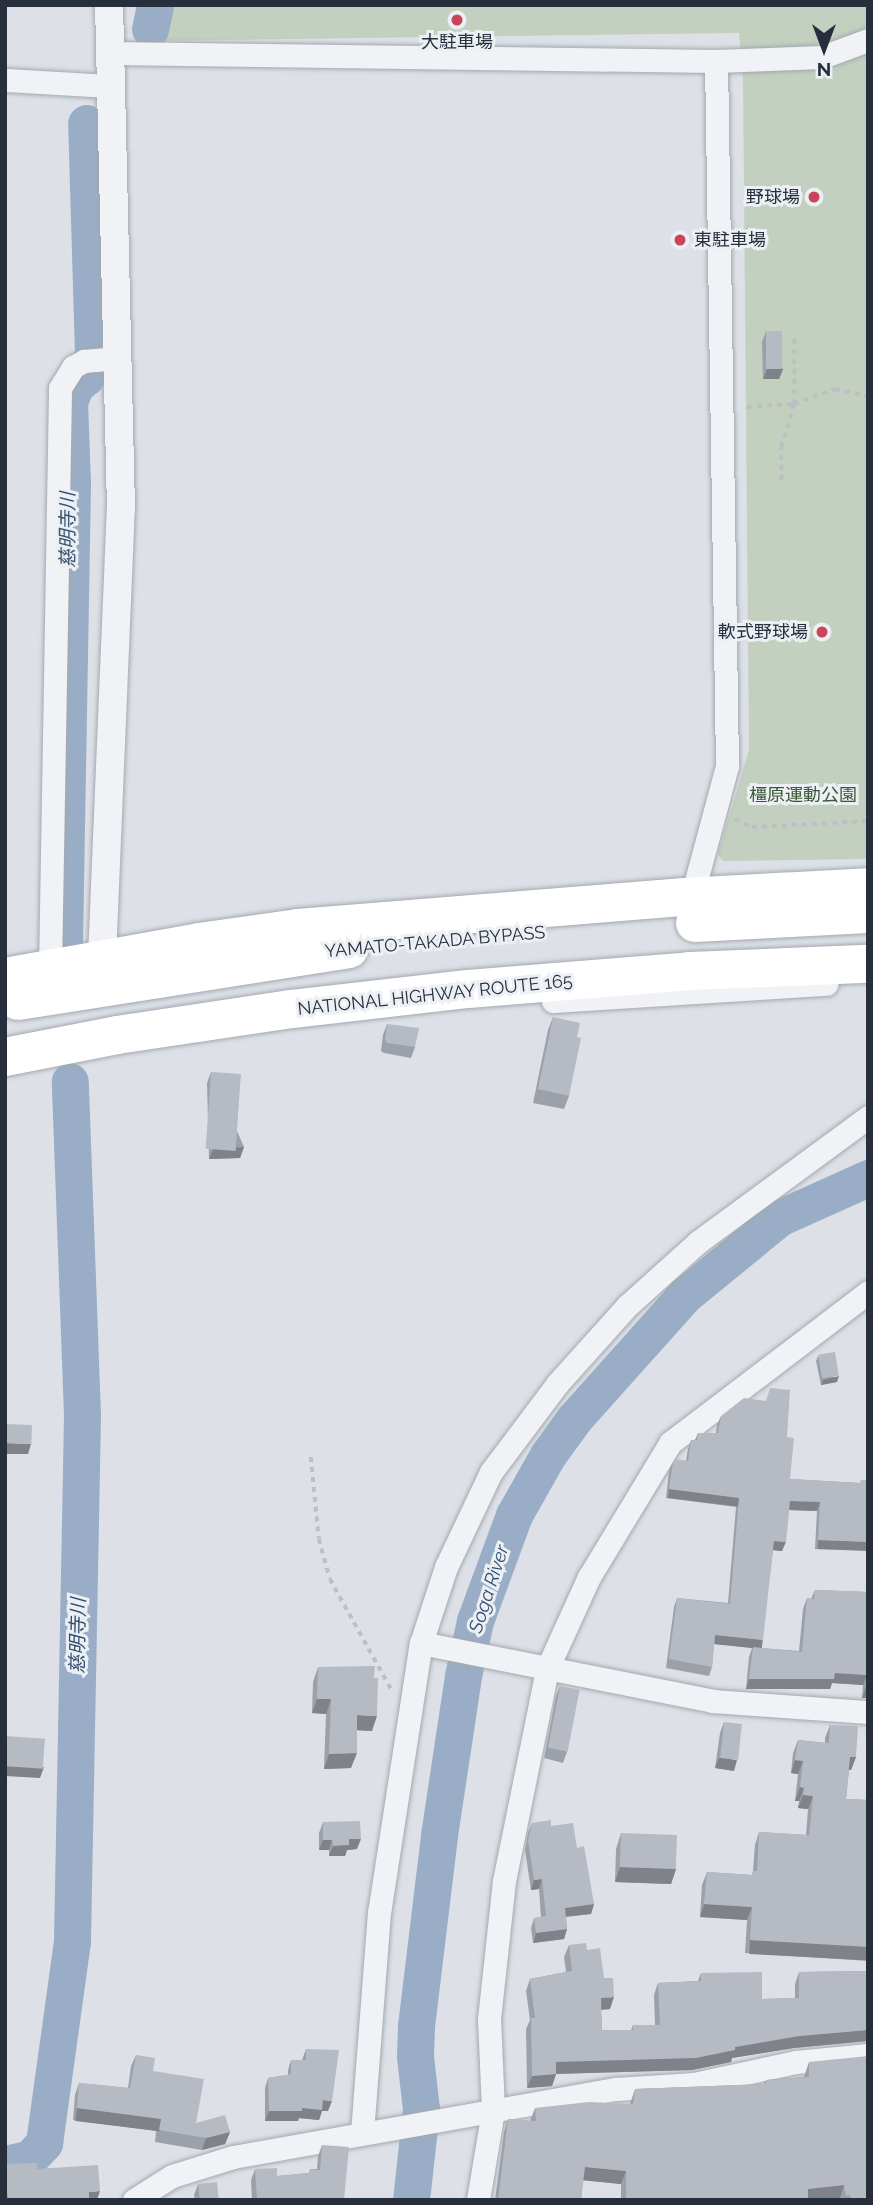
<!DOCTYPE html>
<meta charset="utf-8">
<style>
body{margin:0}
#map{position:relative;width:873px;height:2205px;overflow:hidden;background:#dde1e7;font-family:Raleway,"Noto Sans JP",sans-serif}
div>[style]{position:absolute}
.green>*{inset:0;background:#c3d0bf}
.river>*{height:37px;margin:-18.5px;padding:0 18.5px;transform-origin:18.5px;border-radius:18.5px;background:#99aec6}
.path>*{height:3.5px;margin-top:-1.75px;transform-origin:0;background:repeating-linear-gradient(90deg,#bcbfc5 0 5px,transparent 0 10px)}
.roads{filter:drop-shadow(0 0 2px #a3a8b1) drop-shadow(0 0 2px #a3a8b1)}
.minor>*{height:23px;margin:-11.5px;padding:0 11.5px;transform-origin:11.5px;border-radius:11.5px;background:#f0f2f5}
.tertiary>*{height:28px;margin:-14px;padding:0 14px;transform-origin:14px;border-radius:14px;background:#f0f2f5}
.trunk>*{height:38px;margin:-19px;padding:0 19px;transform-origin:19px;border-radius:19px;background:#fff}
.wall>*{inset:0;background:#9ca0a8}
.shaded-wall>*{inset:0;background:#7f8288;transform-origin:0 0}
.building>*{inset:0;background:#b5bac3;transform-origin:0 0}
.dots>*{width:19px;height:19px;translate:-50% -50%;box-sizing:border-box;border:4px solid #ecf0f4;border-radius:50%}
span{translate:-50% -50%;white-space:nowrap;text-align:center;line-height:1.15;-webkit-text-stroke:6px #ecf0f4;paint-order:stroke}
.poi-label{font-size:18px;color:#272f3d}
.right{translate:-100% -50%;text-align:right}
.left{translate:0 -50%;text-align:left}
.park-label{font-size:18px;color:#3b5835}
.street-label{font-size:18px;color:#272f3d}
.water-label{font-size:19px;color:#334d6f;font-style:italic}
.frame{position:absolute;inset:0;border:7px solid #272f3d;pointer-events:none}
.north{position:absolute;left:789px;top:14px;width:70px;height:70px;-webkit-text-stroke:5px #ecf0f4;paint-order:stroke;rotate:180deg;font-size:19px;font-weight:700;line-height:28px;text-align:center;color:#272f3d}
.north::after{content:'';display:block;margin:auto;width:24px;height:32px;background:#272f3d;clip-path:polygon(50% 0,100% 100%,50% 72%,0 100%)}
</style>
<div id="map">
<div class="green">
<div style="clip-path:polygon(138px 5px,868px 5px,868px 859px,723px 861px,718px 854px,749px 750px,743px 79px,739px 33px,138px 41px)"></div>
</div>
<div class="river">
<div style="left:150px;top:29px;width:25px;rotate:-78deg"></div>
<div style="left:64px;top:943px;width:460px;rotate:-89deg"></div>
<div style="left:72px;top:483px;width:81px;rotate:-92.1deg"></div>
<div style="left:69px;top:402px;width:17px;rotate:-69deg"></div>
<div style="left:75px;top:386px;width:14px;rotate:-39deg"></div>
<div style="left:86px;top:377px;width:24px;rotate:-73deg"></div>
<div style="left:93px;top:354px;width:231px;rotate:-91.7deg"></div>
<div style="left:5px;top:2164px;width:26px;rotate:-13deg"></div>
<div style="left:30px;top:2158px;width:21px;rotate:-47deg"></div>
<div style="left:44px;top:2143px;width:204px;rotate:-82.1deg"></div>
<div style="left:72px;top:1941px;width:526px;rotate:-88.91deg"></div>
<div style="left:82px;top:1415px;width:334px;rotate:-92.1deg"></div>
<div style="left:411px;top:2200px;width:92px;rotate:-83.7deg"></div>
<div style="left:421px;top:2109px;width:53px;rotate:-96.5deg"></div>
<div style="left:415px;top:2056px;width:30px;rotate:-88deg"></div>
<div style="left:416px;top:2026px;width:192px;rotate:-83.1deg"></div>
<div style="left:439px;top:1835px;width:161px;rotate:-81.4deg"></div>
<div style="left:463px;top:1676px;width:56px;rotate:-77.7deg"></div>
<div style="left:475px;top:1621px;width:113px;rotate:-69.8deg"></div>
<div style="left:514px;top:1515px;width:69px;rotate:-60.5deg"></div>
<div style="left:548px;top:1455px;width:44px;rotate:-54.2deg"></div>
<div style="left:574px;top:1419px;width:166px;rotate:-48.2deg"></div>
<div style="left:685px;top:1295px;width:122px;rotate:-39.3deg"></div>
<div style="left:779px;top:1218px;width:98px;rotate:-24.2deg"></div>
</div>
<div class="path">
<div style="left:747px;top:407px;width:47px;rotate:-3.7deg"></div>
<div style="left:794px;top:404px;width:44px;rotate:-20.1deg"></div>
<div style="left:835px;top:389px;width:34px;rotate:12deg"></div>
<div style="left:781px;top:480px;width:33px;rotate:-90deg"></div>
<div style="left:781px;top:447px;width:45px;rotate:-73.2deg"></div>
<div style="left:794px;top:404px;width:69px;rotate:-90deg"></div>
<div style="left:735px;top:819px;width:19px;rotate:25deg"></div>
<div style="left:752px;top:827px;width:116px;rotate:-3deg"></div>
<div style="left:311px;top:1457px;width:82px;rotate:84.4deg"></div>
<div style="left:319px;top:1539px;width:41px;rotate:74.6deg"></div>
<div style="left:330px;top:1579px;width:126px;rotate:61deg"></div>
</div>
<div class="roads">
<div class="minor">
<div style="left:110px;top:53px;width:606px;rotate:0.76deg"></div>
<div style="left:716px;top:61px;width:106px;rotate:-2.2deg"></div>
<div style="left:822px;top:57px;width:49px;rotate:-20.3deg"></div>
<div style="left:5px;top:80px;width:105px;rotate:3.3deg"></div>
<div style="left:696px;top:881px;width:119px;rotate:-74.9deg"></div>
<div style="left:727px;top:766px;width:705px;rotate:-90.89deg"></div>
<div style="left:50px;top:969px;width:581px;rotate:-89.01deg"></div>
<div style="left:60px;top:388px;width:25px;rotate:-58deg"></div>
<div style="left:73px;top:367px;width:13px;rotate:-29deg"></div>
<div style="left:84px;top:361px;width:34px;rotate:-5deg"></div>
<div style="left:553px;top:1001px;width:274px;rotate:-3.6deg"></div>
<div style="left:421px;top:1643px;width:298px;rotate:11.2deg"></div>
<div style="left:713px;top:1701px;width:155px;rotate:4.1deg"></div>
<div style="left:362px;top:2133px;width:221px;rotate:-85.6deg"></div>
<div style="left:379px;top:1913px;width:273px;rotate:-81.2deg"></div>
<div style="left:421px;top:1643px;width:80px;rotate:-71.8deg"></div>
<div style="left:446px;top:1567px;width:105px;rotate:-64.7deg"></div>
<div style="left:491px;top:1472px;width:110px;rotate:-53.1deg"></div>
<div style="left:557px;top:1384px;width:105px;rotate:-48.1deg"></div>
<div style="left:627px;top:1306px;width:96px;rotate:-42deg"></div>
<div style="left:698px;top:1242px;width:211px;rotate:-36.3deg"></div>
<div style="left:134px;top:2200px;width:45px;rotate:-32.3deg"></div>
<div style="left:172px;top:2176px;width:64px;rotate:-17.3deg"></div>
<div style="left:233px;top:2157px;width:389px;rotate:-10.1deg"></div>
<div style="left:616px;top:2089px;width:78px;rotate:-3.7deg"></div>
<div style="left:694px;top:2084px;width:104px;rotate:-12.2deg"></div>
<div style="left:796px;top:2062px;width:72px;rotate:-5.6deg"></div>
<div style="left:478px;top:2200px;width:91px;rotate:-80.5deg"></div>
<div style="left:493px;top:2110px;width:91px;rotate:-92.5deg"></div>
<div style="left:489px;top:2019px;width:139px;rotate:-83.8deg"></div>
<div style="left:504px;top:1881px;width:216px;rotate:-78.5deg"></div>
<div style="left:547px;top:1669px;width:101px;rotate:-65.5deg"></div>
<div style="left:589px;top:1577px;width:157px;rotate:-58.8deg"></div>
<div style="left:670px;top:1443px;width:249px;rotate:-37.3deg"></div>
</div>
<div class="tertiary">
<div style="left:102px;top:958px;width:449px;rotate:-87.6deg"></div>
<div style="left:121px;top:509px;width:504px;rotate:-91.36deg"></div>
</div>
<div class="trunk">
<div style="left:695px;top:923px;width:173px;rotate:-3deg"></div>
<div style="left:5px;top:977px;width:197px;rotate:-10.2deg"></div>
<div style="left:199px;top:942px;width:100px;rotate:-8deg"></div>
<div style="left:298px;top:928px;width:388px;rotate:-4.6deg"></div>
<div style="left:685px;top:897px;width:183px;rotate:-3.1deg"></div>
<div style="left:18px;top:1001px;width:335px;rotate:-8.9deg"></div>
<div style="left:5px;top:1057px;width:114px;rotate:-11.1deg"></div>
<div style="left:117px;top:1035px;width:177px;rotate:-8.5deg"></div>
<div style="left:292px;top:1009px;width:177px;rotate:-6.5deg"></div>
<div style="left:468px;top:989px;width:223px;rotate:-4.6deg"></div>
<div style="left:690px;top:971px;width:178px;rotate:-2.3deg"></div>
</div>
</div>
<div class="wall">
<div style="clip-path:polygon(766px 331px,783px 369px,779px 379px,763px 379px,762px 342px)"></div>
<div style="clip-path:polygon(553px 1017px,577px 1037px,569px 1096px,564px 1109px,533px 1103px,548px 1030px)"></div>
<div style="clip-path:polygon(387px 1024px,415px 1047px,411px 1058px,384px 1053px,381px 1051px,383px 1035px)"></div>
<div style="clip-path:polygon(211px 1072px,244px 1147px,240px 1158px,209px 1159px,207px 1083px)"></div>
<div style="clip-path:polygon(818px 1356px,837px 1382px,821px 1385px,816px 1361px)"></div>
<div style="clip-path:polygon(721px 1416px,787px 1437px,790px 1479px,860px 1483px,861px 1480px,868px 1480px,868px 1551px,815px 1549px,817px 1511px,789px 1510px,782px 1551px,773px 1550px,760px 1648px,799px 1651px,803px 1609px,807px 1598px,811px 1599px,815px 1590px,868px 1592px,868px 1698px,862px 1698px,863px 1685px,832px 1683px,830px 1689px,746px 1689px,749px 1657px,752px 1648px,714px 1644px,712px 1667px,709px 1676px,666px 1668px,674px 1607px,677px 1598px,728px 1603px,736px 1507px,666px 1498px,669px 1471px,673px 1462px,686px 1461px,688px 1449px,691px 1440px,695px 1440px,698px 1433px,716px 1433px,717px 1425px)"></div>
<div style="clip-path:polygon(318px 1667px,372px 1731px,357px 1730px,351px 1768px,324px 1769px,326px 1714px,312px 1713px,313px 1682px)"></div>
<div style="clip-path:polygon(560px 1686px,567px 1752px,563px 1763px,544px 1758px,556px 1696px)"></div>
<div style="clip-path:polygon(724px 1722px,734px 1771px,715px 1768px,720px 1733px)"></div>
<div style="clip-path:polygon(830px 1725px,856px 1757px,851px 1770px,849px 1770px,846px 1799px,868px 1800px,868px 1961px,745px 1953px,747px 1920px,700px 1917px,702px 1885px,707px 1872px,752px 1875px,753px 1871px,755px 1845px,759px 1832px,806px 1835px,808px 1809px,798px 1808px,799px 1801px,795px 1801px,798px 1774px,791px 1773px,793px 1753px,798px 1740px,825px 1743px,825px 1738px)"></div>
<div style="clip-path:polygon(323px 1822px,357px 1849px,347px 1850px,345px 1856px,329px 1856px,329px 1850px,319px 1850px,319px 1833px)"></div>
<div style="clip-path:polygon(532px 1823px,551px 1826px,577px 1848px,594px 1904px,591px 1914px,566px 1917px,567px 1929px,564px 1939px,533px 1943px,531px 1928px,534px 1918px,541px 1917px,539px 1889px,531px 1890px,525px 1850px,528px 1833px)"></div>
<div style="clip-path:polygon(621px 1833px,676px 1869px,671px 1884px,615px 1882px,616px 1849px)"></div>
<div style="clip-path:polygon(569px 1945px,587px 1950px,604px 1978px,610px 2009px,601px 2010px,602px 2030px,631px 2030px,633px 2025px,655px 2025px,654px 1995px,658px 1983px,698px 1981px,701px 1973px,762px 1999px,795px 1998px,795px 1984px,799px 1972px,868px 1971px,868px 2041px,794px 2048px,732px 2058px,731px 2062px,692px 2070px,556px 2074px,552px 2086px,527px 2088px,526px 2029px,530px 2020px,526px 1991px,530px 1979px,566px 1972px,564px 1957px)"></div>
<div style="clip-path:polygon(306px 2049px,328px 2111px,322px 2111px,319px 2120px,299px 2118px,298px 2121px,265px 2121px,265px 2088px,268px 2078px,288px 2075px,288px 2070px,291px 2060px,302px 2060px)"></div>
<div style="clip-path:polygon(136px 2055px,153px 2071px,196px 2123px,230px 2132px,225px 2144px,202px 2150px,155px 2142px,156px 2131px,73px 2120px,75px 2095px,79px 2083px,128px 2088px,131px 2066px)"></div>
<div style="clip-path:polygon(809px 2062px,868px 2200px,840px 2200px,840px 2198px,827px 2200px,621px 2200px,621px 2184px,583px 2180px,581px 2200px,495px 2200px,504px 2132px,508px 2119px,530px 2121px,535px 2108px,630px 2104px,635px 2089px,764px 2084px,766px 2080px,804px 2077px)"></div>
<div style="clip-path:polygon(322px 2145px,344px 2200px,252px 2200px,251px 2180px,255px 2169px,277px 2176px,309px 2173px,310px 2169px,317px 2169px,318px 2156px)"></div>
<div style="clip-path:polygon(5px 2164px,37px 2169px,97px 2200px,5px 2200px)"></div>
<div style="clip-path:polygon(198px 2184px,219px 2200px,195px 2200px,194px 2195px)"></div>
</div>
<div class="shaded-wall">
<div style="clip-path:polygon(767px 369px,783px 369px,779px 379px,763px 379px)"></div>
<div style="clip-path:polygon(244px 1147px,240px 1158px,209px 1159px,213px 1149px)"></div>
<div style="clip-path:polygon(839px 1376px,837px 1382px,821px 1385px,823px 1380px)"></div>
<div style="clip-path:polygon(5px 1443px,31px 1444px,28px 1454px,5px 1454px)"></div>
<div style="left:669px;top:1489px;width:71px;height:9px;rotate:7deg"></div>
<div style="clip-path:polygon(790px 1501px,820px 1502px,817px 1511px,787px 1510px)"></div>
<div style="left:818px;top:1540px;width:50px;height:9px;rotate:2deg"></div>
<div style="clip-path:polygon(774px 1541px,786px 1542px,782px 1551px,771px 1550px)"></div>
<div style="left:715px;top:1635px;width:48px;height:9px;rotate:6deg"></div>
<div style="clip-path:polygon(835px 1673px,867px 1675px,863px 1685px,832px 1683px,830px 1689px,746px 1689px,749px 1679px)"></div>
<div style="clip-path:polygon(866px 1687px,868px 1687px,868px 1698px,862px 1698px)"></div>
<div style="clip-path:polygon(317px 1699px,331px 1699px,326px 1714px,312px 1713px)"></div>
<div style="clip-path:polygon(357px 1715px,377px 1716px,372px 1731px,351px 1730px)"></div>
<div style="clip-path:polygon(357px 1753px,351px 1768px,324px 1769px,329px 1754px)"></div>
<div style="clip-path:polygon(850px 1757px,856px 1757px,851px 1770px,845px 1770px)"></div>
<div style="clip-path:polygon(719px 1758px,737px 1760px,734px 1771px,715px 1768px)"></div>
<div style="clip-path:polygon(795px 1760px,803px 1761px,798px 1774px,791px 1773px)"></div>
<div style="clip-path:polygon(5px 1766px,44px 1767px,40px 1778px,5px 1776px)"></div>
<div style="clip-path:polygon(800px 1787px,804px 1788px,799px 1801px,795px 1801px)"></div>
<div style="clip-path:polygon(803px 1795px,813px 1796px,808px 1809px,798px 1808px)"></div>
<div style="clip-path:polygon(349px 1839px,361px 1839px,357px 1849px,347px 1850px,345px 1856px,329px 1856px,333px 1846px)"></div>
<div style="clip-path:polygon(323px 1840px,332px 1840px,329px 1850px,319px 1850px)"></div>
<div style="clip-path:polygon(620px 1867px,676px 1869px,671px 1884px,615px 1882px)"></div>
<div style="clip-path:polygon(542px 1879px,539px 1889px,531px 1890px,534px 1880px)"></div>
<div style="clip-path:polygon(594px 1904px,591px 1914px,561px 1917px,565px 1908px)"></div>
<div style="clip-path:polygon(704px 1904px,752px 1907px,747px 1920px,700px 1917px)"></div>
<div style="clip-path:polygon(567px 1929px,564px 1939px,533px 1943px,536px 1933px)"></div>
<div style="left:750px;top:1940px;width:118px;height:14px;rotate:3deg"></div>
<div style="clip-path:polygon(614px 1997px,610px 2009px,597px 2010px,601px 1998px)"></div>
<div style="clip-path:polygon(868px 2030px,867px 2041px,794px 2048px,732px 2058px,731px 2062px,692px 2070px,551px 2074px,556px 2062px,735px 2047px,799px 2036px)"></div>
<div style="clip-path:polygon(556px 2074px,552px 2086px,527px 2088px,532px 2076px)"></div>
<div style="clip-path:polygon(323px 2100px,332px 2101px,328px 2111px,322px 2111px,319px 2120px,299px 2118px,298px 2121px,265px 2121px,269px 2111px,302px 2108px)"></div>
<div style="left:77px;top:2108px;width:85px;height:13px;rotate:7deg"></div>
<div style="clip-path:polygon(230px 2132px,225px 2144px,202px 2150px,206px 2138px)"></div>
<div style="clip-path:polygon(585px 2167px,626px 2171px,621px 2184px,580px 2180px)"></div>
<div style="clip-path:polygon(844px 2185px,840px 2198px,804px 2200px,808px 2189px)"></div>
<div style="clip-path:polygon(100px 2191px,97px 2200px,74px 2200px,89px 2192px)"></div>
</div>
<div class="building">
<div style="left:766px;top:331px;width:16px;height:38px"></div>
<div style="clip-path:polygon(553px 1017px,580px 1023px,577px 1037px,581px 1038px,569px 1096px,538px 1089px)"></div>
<div style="clip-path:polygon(387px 1024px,419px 1028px,415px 1047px,387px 1043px,385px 1040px)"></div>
<div style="left:211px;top:1072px;width:30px;height:77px;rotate:4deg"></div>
<div style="left:835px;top:1352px;width:24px;height:17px;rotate:81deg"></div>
<div style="clip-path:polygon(770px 1388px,790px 1390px,787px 1437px,794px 1438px,790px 1479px,861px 1483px,861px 1480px,868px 1480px,868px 1542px,818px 1540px,820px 1502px,790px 1501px,786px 1542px,774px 1541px,763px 1640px,715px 1635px,712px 1667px,669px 1659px,677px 1598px,730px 1604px,739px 1498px,669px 1489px,673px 1462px,675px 1459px,688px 1461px,691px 1440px,697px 1440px,698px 1433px,718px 1433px,721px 1416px,744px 1398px,766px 1401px)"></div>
<div style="left:5px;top:1424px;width:27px;height:19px;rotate:2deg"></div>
<div style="clip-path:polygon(815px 1590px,868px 1592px,868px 1687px,866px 1687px,867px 1675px,835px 1673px,834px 1679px,749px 1679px,753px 1647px,802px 1652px,807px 1598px,814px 1599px)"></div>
<div style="clip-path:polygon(375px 1666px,374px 1678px,378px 1678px,377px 1716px,357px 1715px,357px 1753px,329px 1754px,331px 1699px,317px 1699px,318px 1667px)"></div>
<div style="left:560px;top:1686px;width:20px;height:63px;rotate:11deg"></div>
<div style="left:724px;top:1722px;width:18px;height:36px;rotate:6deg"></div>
<div style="clip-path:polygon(830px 1725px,858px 1726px,856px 1757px,850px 1757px,846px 1799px,868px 1800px,868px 1947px,750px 1940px,752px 1907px,704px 1904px,707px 1872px,753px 1875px,753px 1871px,757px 1871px,759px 1832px,809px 1835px,813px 1796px,803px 1795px,804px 1788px,800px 1787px,803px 1761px,795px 1760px,798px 1740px,829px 1743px)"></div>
<div style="left:5px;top:1736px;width:40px;height:30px;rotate:4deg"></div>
<div style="clip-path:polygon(551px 1820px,551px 1826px,573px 1823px,577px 1848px,584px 1846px,594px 1904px,565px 1908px,567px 1929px,536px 1933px,534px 1918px,546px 1916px,542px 1879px,534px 1880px,528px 1840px,532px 1823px)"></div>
<div style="clip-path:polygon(360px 1821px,361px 1839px,349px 1839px,349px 1845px,333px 1846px,332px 1840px,323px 1840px,323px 1822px)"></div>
<div style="left:621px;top:1833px;width:56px;height:34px;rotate:2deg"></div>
<div style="clip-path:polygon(586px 1943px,587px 1950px,600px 1948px,604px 1978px,613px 1978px,614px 1997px,601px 1998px,602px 2030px,633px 2030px,633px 2025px,660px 2025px,658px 1983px,701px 1981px,701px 1973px,762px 1972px,762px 1999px,799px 1998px,799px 1972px,868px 1971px,868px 2030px,799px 2036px,735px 2047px,735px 2050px,696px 2058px,556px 2062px,556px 2074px,532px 2076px,531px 2018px,535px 2018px,530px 1979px,572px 1971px,569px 1945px)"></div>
<div style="clip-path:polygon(306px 2049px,339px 2050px,332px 2101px,323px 2100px,322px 2110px,302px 2108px,302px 2111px,269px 2111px,268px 2078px,291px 2074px,291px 2060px,306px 2060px)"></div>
<div style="clip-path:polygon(136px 2055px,155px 2058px,153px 2071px,204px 2079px,196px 2123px,225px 2115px,230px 2132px,206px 2138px,159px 2130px,161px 2119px,77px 2108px,79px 2083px,130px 2088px)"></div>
<div style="clip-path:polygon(868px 2056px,868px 2198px,851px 2200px,850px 2195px,846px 2196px,844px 2185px,808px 2189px,808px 2200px,626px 2200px,626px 2171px,585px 2167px,581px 2200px,498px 2200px,508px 2119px,536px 2121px,535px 2108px,589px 2102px,633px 2104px,635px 2089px,766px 2084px,766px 2080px,809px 2077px,809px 2062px)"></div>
<div style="clip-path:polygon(322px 2145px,349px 2147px,344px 2200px,257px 2200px,255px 2169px,277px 2168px,277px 2176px,310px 2173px,310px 2169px,320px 2170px)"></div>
<div style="clip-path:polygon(37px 2163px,37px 2169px,98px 2165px,100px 2191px,89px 2192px,89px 2198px,74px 2200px,8px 2200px,5px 2164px)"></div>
<div style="left:217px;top:2182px;width:18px;height:19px;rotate:84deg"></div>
</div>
<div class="dots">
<div style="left:457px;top:20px;background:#c94557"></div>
<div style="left:814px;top:197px;background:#c94557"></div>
<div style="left:680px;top:240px;background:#c94557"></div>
<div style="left:822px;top:632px;background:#c94557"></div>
</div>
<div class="poi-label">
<span style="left:457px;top:42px">大駐車場</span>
<span class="right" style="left:800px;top:197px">野球場</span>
<span class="left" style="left:694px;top:240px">東駐車場</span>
<span class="right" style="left:808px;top:632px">軟式野球場</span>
</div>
<div class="park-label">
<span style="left:803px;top:795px">橿原運動公園</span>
</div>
<div class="street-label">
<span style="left:435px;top:942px;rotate:-5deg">YAMATO-TAKADA BYPASS</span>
<span style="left:435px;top:995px;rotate:-6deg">NATIONAL HIGHWAY ROUTE 165</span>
</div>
<div class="water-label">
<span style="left:68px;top:530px;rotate:-90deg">慈明寺川</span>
<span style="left:489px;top:1589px;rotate:-72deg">Soga River</span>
<span style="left:78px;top:1636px;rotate:-89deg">慈明寺川</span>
</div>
<div class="frame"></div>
<div class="north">N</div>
</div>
